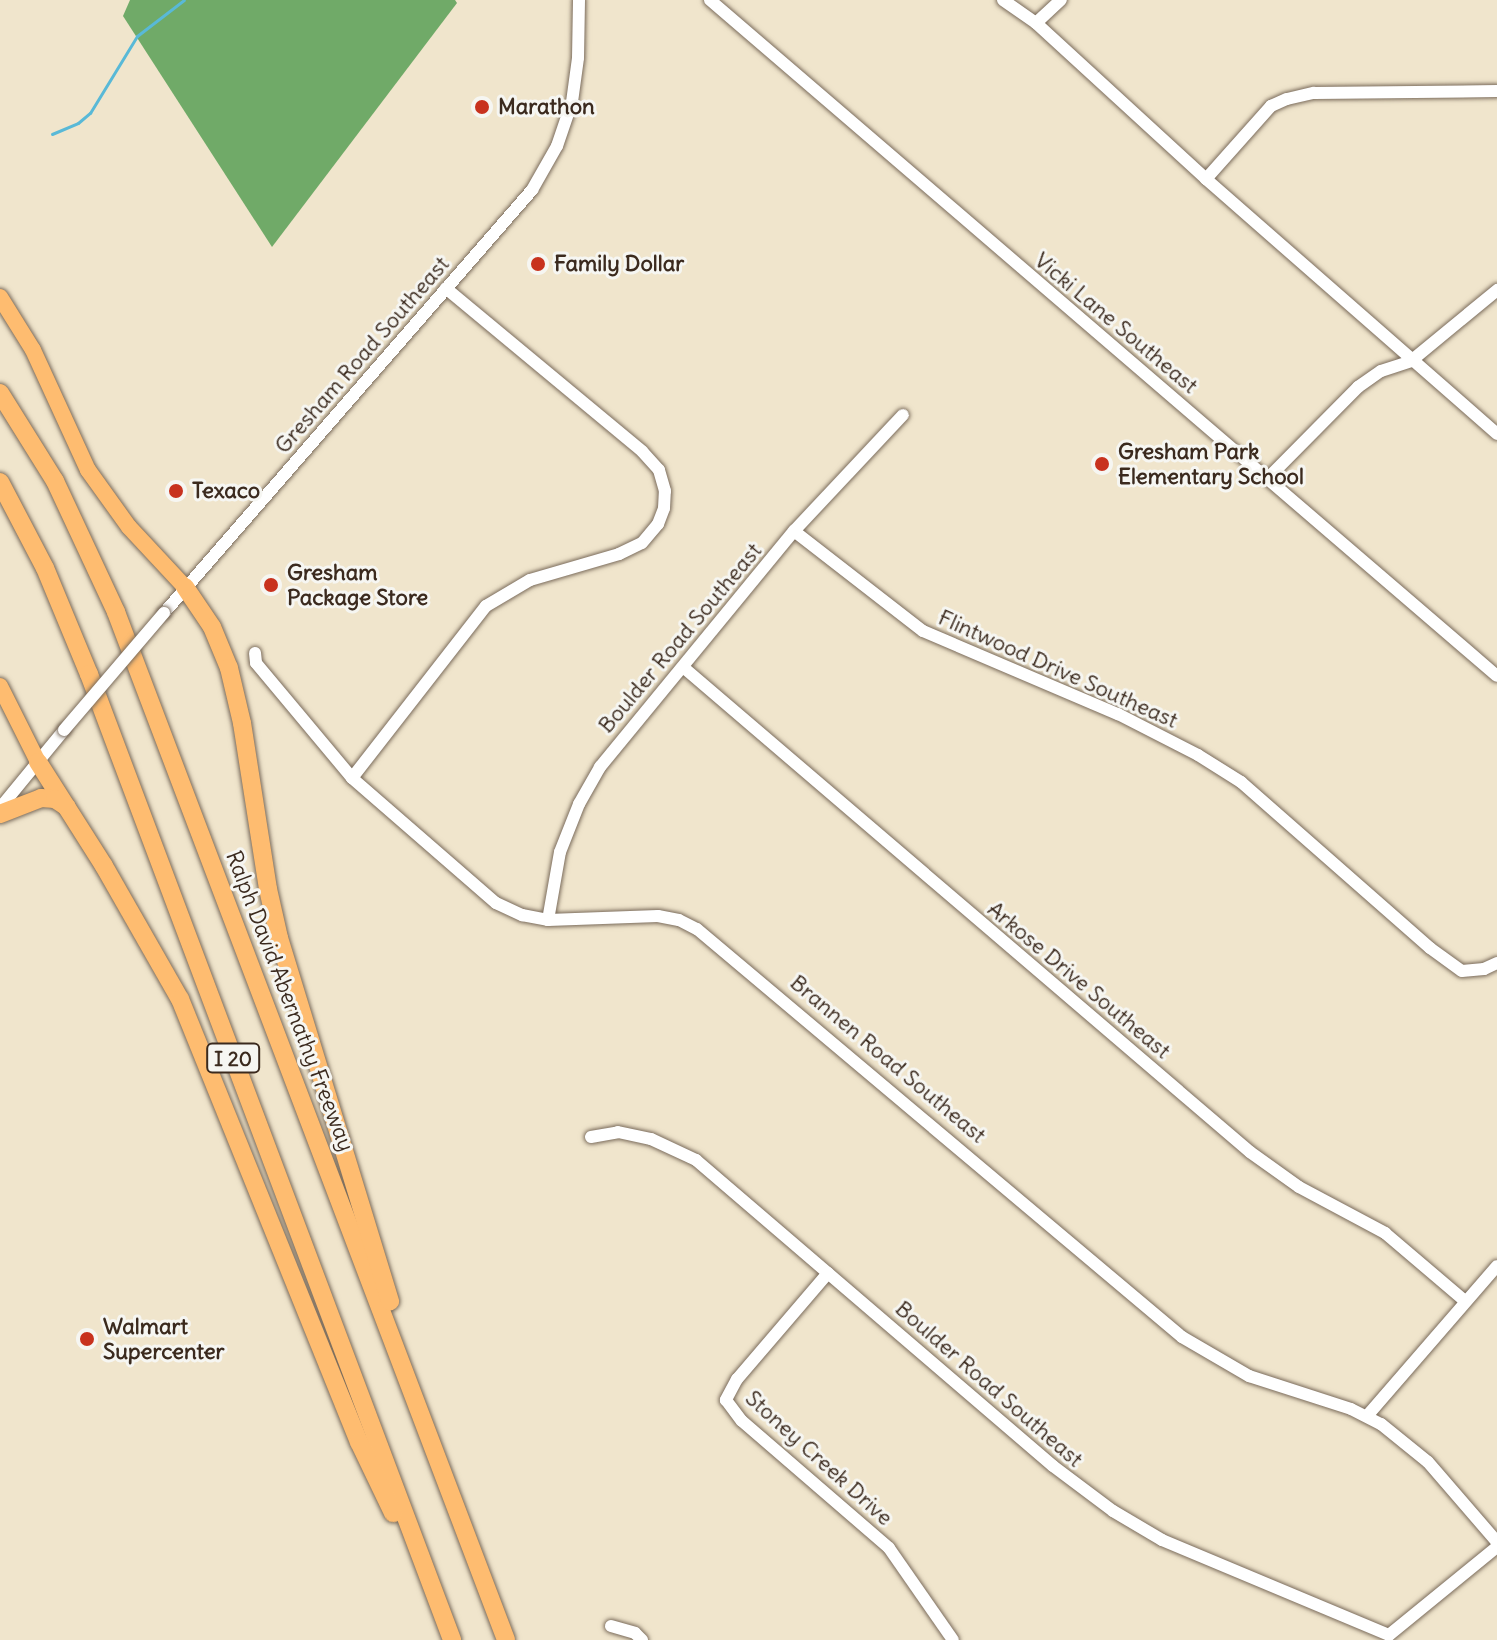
<!DOCTYPE html>
<style>
body{margin:0}
#map{position:relative;width:1497px;height:1640px;overflow:hidden;background:#f0e5cc;font-family:Delius,sans-serif}
div>[style]{position:absolute}
.forest>*{inset:0;background:#70aa68}
.stream>*{height:3px;margin:-1.5px;padding:0 1.5px;transform-origin:1.5px;border-radius:1.5px;background:#59b9d7}
.roads{filter:drop-shadow(0 0 2px #7a6b5b) drop-shadow(0 0 2px #7a6b5b)}
.minor>*{height:12px;margin:-6px;padding:0 6px;transform-origin:6px;border-radius:6px;background:#fff}
.major>*{height:16px;margin:-8px;padding:0 8px;transform-origin:8px;border-radius:8px;background:#febc70}
.highway>*{height:18px;margin:-9px;padding:0 9px;transform-origin:9px;border-radius:9px;background:#febc70}
.bridges{filter:drop-shadow(0 0 2px #7a6b5b) drop-shadow(0 0 2px #7a6b5b)}
.minor-bridge>*{height:12px;margin:-6px;padding:0 6px;transform-origin:6px;border-radius:6px;background:#fff}
.dots>*{width:22px;height:22px;translate:-50% -50%;box-sizing:border-box;border:4px solid #f6f6f2;border-radius:50%}
span{translate:-50% -50%;white-space:nowrap;text-align:center;line-height:1.15;-webkit-text-stroke:6px #f6f6f2;paint-order:stroke}
.shield-label span{padding:2px 6px;background:#f6f6f2;border:2px solid;border-radius:6px;-webkit-text-stroke-width:0}
.shield-label{font-size:20px;color:#3b2a1e;font-weight:700}
.poi-label{font-size:22px;color:#3b2a1e;font-weight:700}
.left{translate:0 -50%;text-align:left}
.street-label{font-size:22px;color:#3b2a1e}
</style>
<div id="map">
<div class="forest">
<div style="clip-path:polygon(130px 0,455px 0,457px 3px,272px 247px,123px 16px)"></div>
</div>
<div class="stream">
<div style="left:52px;top:134px;width:28px;rotate:-23deg"></div>
<div style="left:78px;top:123px;width:16px;rotate:-40deg"></div>
<div style="left:90px;top:113px;width:90px;rotate:-58.6deg"></div>
<div style="left:137px;top:36px;width:59px;rotate:-37.5deg"></div>
</div>
<div class="roads">
<div class="minor">
<div style="left:710px;top:0;width:1037px;rotate:40.66deg"></div>
<div style="left:1003px;top:0;width:40px;rotate:34.9deg"></div>
<div style="left:1036px;top:23px;width:231px;rotate:42.5deg"></div>
<div style="left:1206px;top:179px;width:387px;rotate:41.2deg"></div>
<div style="left:1036px;top:23px;width:34px;rotate:-43deg"></div>
<div style="left:1206px;top:179px;width:98px;rotate:-48.3deg"></div>
<div style="left:1271px;top:106px;width:17px;rotate:-24deg"></div>
<div style="left:1287px;top:99px;width:28px;rotate:-13deg"></div>
<div style="left:1314px;top:93px;width:183px;rotate:-0.6deg"></div>
<div style="left:1269px;top:477px;width:127px;rotate:-45.3deg"></div>
<div style="left:1358px;top:387px;width:28px;rotate:-35deg"></div>
<div style="left:1381px;top:371px;width:32px;rotate:-18deg"></div>
<div style="left:1411px;top:361px;width:112px;rotate:-39.5deg"></div>
<div style="left:794px;top:531px;width:163px;rotate:37.8deg"></div>
<div style="left:923px;top:631px;width:212px;rotate:23.1deg"></div>
<div style="left:1118px;top:714px;width:90px;rotate:27.1deg"></div>
<div style="left:1198px;top:755px;width:51px;rotate:32.1deg"></div>
<div style="left:1241px;top:782px;width:252px;rotate:41.3deg"></div>
<div style="left:1430px;top:948px;width:39px;rotate:36deg"></div>
<div style="left:1462px;top:971px;width:22px;rotate:-5deg"></div>
<div style="left:1484px;top:969px;width:14px;rotate:-25deg"></div>
<div style="left:164px;top:613px;width:561px;rotate:-48.98deg"></div>
<div style="left:532px;top:190px;width:51px;rotate:-60.4deg"></div>
<div style="left:557px;top:146px;width:46px;rotate:-71.2deg"></div>
<div style="left:572px;top:102px;width:44px;rotate:-82.2deg"></div>
<div style="left:578px;top:58px;width:58px;rotate:-89deg"></div>
<div style="left:255px;top:653px;width:10px;rotate:84deg"></div>
<div style="left:256px;top:663px;width:150px;rotate:50.1deg"></div>
<div style="left:352px;top:778px;width:191px;rotate:41deg"></div>
<div style="left:496px;top:903px;width:29px;rotate:25deg"></div>
<div style="left:522px;top:915px;width:26px;rotate:11deg"></div>
<div style="left:548px;top:920px;width:110px;rotate:-2.1deg"></div>
<div style="left:658px;top:916px;width:21px;rotate:11deg"></div>
<div style="left:679px;top:920px;width:20px;rotate:27deg"></div>
<div style="left:697px;top:929px;width:634px;rotate:40.07deg"></div>
<div style="left:1182px;top:1337px;width:78px;rotate:30.2deg"></div>
<div style="left:1249px;top:1376px;width:107px;rotate:17.9deg"></div>
<div style="left:1351px;top:1409px;width:34px;rotate:27deg"></div>
<div style="left:1381px;top:1424px;width:60px;rotate:39deg"></div>
<div style="left:1428px;top:1462px;width:106px;rotate:49.2deg"></div>
<div style="left:683px;top:667px;width:746px;rotate:40.54deg"></div>
<div style="left:1250px;top:1152px;width:60px;rotate:35.5deg"></div>
<div style="left:1299px;top:1187px;width:98px;rotate:28.1deg"></div>
<div style="left:1385px;top:1233px;width:105px;rotate:40.4deg"></div>
<div style="left:352px;top:778px;width:218px;rotate:-52.1deg"></div>
<div style="left:486px;top:606px;width:51px;rotate:-30.6deg"></div>
<div style="left:530px;top:580px;width:93px;rotate:-16.3deg"></div>
<div style="left:619px;top:554px;width:25px;rotate:-26deg"></div>
<div style="left:642px;top:543px;width:25px;rotate:-50deg"></div>
<div style="left:658px;top:524px;width:17px;rotate:-69deg"></div>
<div style="left:664px;top:508px;width:17px;rotate:-87deg"></div>
<div style="left:665px;top:491px;width:22px;rotate:-106deg"></div>
<div style="left:659px;top:470px;width:25px;rotate:-132deg"></div>
<div style="left:642px;top:451px;width:255px;rotate:-140.3deg"></div>
<div style="left:0;top:808px;width:101px;rotate:-50.6deg"></div>
<div style="left:548px;top:920px;width:69px;rotate:-80deg"></div>
<div style="left:560px;top:852px;width:52px;rotate:-68.4deg"></div>
<div style="left:579px;top:804px;width:43px;rotate:-60.4deg"></div>
<div style="left:600px;top:767px;width:306px;rotate:-50.6deg"></div>
<div style="left:794px;top:531px;width:159px;rotate:-46.8deg"></div>
<div style="left:591px;top:1137px;width:27px;rotate:-10deg"></div>
<div style="left:618px;top:1132px;width:34px;rotate:12deg"></div>
<div style="left:651px;top:1139px;width:50px;rotate:25deg"></div>
<div style="left:696px;top:1160px;width:470px;rotate:40.6deg"></div>
<div style="left:1053px;top:1466px;width:75px;rotate:36.9deg"></div>
<div style="left:1113px;top:1511px;width:57px;rotate:30.6deg"></div>
<div style="left:1162px;top:1540px;width:246px;rotate:22.7deg"></div>
<div style="left:828px;top:1273px;width:140px;rotate:130.6deg"></div>
<div style="left:737px;top:1379px;width:24px;rotate:118deg"></div>
<div style="left:726px;top:1400px;width:26px;rotate:53deg"></div>
<div style="left:742px;top:1421px;width:194px;rotate:40.8deg"></div>
<div style="left:889px;top:1548px;width:112px;rotate:55.2deg"></div>
<div style="left:1367px;top:1416px;width:198px;rotate:-49.1deg"></div>
<div style="left:611px;top:1626px;width:25px;rotate:16deg"></div>
<div style="left:635px;top:1633px;width:10px;rotate:45deg"></div>
<div style="left:1389px;top:1635px;width:139px;rotate:-39.2deg"></div>
</div>
<div class="major">
<div style="left:0;top:297px;width:62px;rotate:58.1deg"></div>
<div style="left:33px;top:350px;width:132px;rotate:65.4deg"></div>
<div style="left:88px;top:470px;width:70px;rotate:54.3deg"></div>
<div style="left:129px;top:527px;width:82px;rotate:47deg"></div>
<div style="left:0;top:686px;width:85px;rotate:63.4deg"></div>
</div>
<div class="highway">
<div style="left:0;top:393px;width:104px;rotate:58deg"></div>
<div style="left:55px;top:481px;width:145px;rotate:65deg"></div>
<div style="left:116px;top:612px;width:1099px;rotate:69.22deg"></div>
<div style="left:0;top:482px;width:97px;rotate:62.4deg"></div>
<div style="left:45px;top:568px;width:115px;rotate:67.5deg"></div>
<div style="left:89px;top:674px;width:1032px;rotate:69.4deg"></div>
<div style="left:185px;top:587px;width:48px;rotate:56deg"></div>
<div style="left:212px;top:627px;width:44px;rotate:67.5deg"></div>
<div style="left:229px;top:668px;width:57px;rotate:76.7deg"></div>
<div style="left:242px;top:723px;width:168px;rotate:81.1deg"></div>
<div style="left:268px;top:889px;width:50px;rotate:77.3deg"></div>
<div style="left:279px;top:938px;width:380px;rotate:73deg"></div>
<div style="left:38px;top:762px;width:123px;rotate:57.6deg"></div>
<div style="left:104px;top:866px;width:153px;rotate:60.3deg"></div>
<div style="left:180px;top:999px;width:478px;rotate:68deg"></div>
<div style="left:359px;top:1442px;width:79px;rotate:64.4deg"></div>
<div style="left:0;top:814px;width:44px;rotate:-21.3deg"></div>
<div style="left:41px;top:798px;width:14px;rotate:4deg"></div>
<div style="left:55px;top:799px;width:14px;rotate:34deg"></div>
</div>
</div>
<div class="bridges">
<div class="minor-bridge">
<div style="left:64px;top:730px;width:154px;rotate:-49.5deg"></div>
</div>
</div>
<div class="dots">
<div style="left:482px;top:107px;background:#c8321e"></div>
<div style="left:538px;top:264px;background:#c8321e"></div>
<div style="left:1102px;top:464px;background:#c8321e"></div>
<div style="left:176px;top:491px;background:#c8321e"></div>
<div style="left:271px;top:585px;background:#c8321e"></div>
<div style="left:87px;top:1339px;background:#c8321e"></div>
</div>
<div class="shield-label">
<span style="left:233px;top:1058px">I 20</span>
</div>
<div class="poi-label">
<span class="left" style="left:498px;top:107px">Marathon</span>
<span class="left" style="left:554px;top:264px">Family Dollar</span>
<span class="left" style="left:1118px;top:464px">Gresham Park<br>Elementary School</span>
<span class="left" style="left:192px;top:491px">Texaco</span>
<span class="left" style="left:287px;top:585px">Gresham<br>Package Store</span>
<span class="left" style="left:103px;top:1339px">Walmart<br>Supercenter</span>
</div>
<div class="street-label">
<span style="left:1116px;top:323px;rotate:40deg">Vicki Lane Southeast</span>
<span style="left:362px;top:355px;rotate:-49deg">Gresham Road Southeast</span>
<span style="left:680px;top:638px;rotate:-50deg">Boulder Road Southeast</span>
<span style="left:1058px;top:669px;rotate:24deg">Flintwood Drive Southeast</span>
<span style="left:1079px;top:980px;rotate:40deg">Arkose Drive Southeast</span>
<span style="left:290px;top:1001px;rotate:69deg">Ralph David Abernathy Freeway</span>
<span style="left:888px;top:1059px;rotate:40deg">Brannen Road Southeast</span>
<span style="left:989px;top:1384px;rotate:41deg">Boulder Road Southeast</span>
<span style="left:819px;top:1458px;rotate:42deg">Stoney Creek Drive</span>
</div>
</div>
